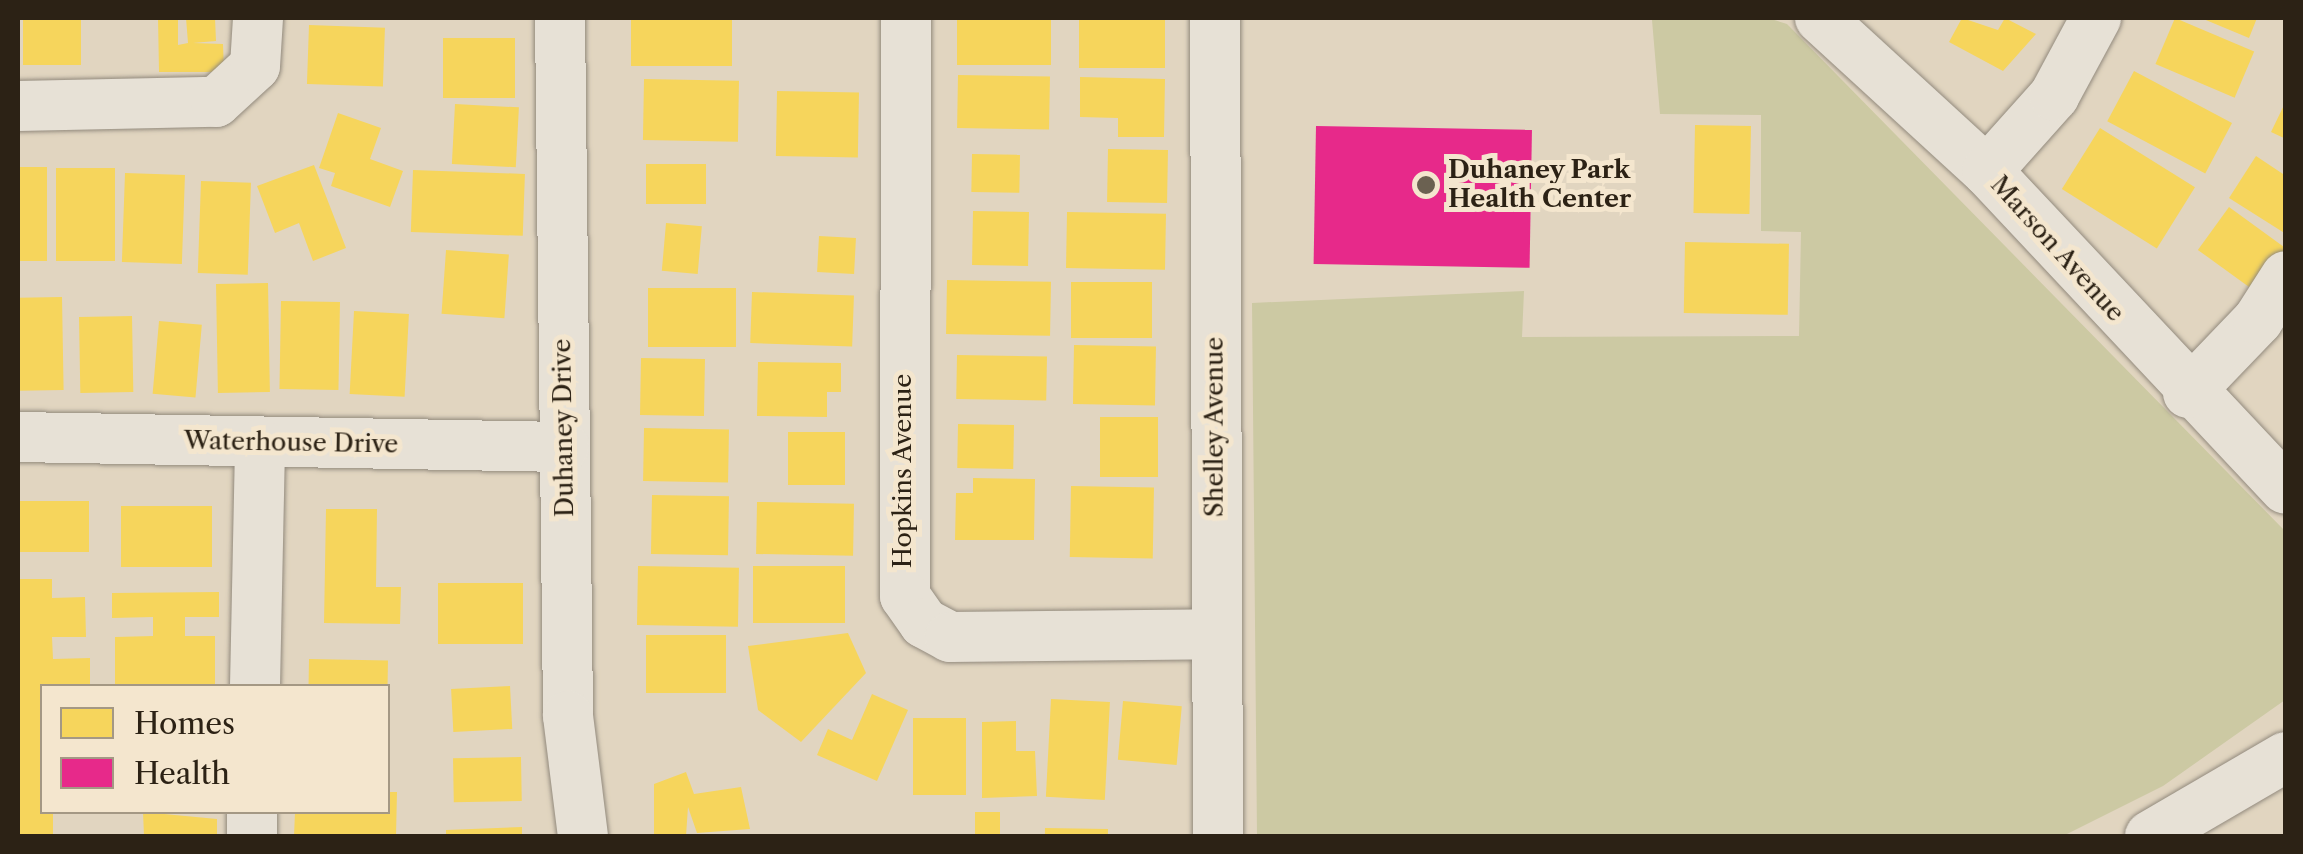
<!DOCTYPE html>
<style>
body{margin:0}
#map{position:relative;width:2303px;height:854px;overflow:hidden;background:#e1d5c0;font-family:"Libre Caslon Text",serif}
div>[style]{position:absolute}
.green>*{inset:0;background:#ccc9a3}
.homes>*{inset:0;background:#f6d55c;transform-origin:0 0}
.health>*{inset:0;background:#e7298a;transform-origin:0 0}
.roads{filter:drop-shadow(0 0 2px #928a7d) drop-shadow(0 0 2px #928a7d)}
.minor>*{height:50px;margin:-25px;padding:0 25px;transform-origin:25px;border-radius:25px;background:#e7e1d6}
.dots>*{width:28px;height:28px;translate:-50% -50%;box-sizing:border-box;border:5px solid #f4e6ce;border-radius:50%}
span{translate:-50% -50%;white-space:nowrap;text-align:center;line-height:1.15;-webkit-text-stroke:10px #f4e6ce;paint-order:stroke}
.poi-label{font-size:25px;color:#2c2215;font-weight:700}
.left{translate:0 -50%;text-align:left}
.street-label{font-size:25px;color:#2c2215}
.frame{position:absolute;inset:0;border:20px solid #2c2215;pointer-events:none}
.legend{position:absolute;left:40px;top:684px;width:350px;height:130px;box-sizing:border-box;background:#f4e6ce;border:2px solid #a49884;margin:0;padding:12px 18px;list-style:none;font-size:30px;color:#2c2215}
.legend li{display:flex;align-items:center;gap:20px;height:50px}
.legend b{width:50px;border:2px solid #a49884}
</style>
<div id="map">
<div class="green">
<div style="clip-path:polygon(1768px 18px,1787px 24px,2285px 531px,2285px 700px,2163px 786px,2063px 836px,1257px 836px,1252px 303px,1524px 291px,1522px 337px,1799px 336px,1801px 232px,1761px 231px,1761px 115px,1660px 114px,1652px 20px)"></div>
</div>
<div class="homes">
<div style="left:23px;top:18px;width:58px;height:47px"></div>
<div style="clip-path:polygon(158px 18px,178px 18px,178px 45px,188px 43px,186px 18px,215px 18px,216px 41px,193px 43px,223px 44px,224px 72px,159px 72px)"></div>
<div style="left:631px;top:18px;width:101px;height:48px"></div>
<div style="left:957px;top:18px;width:94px;height:47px"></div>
<div style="left:1079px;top:18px;width:86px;height:50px"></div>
<div style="clip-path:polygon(1962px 18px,1998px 30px,2005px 18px,2036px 34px,2003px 71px,1949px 42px)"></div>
<div style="left:2175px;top:18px;width:86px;height:50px;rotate:23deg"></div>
<div style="clip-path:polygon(2201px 18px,2257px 18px,2249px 38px)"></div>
<div style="left:309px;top:25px;width:76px;height:59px;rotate:2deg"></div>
<div style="left:443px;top:38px;width:72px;height:60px"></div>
<div style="left:2134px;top:71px;width:111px;height:57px;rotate:28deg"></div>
<div style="left:958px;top:75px;width:92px;height:53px;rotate:1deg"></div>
<div style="clip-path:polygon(1080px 77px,1165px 79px,1164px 137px,1118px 137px,1118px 118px,1080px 117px)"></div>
<div style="left:644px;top:79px;width:95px;height:61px;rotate:1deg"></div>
<div style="left:777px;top:91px;width:82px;height:65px;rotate:1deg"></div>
<div style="clip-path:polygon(2286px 101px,2286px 139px,2271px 132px)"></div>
<div style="left:455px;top:104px;width:64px;height:60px;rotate:3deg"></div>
<div style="clip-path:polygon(338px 113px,381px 128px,370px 159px,403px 171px,390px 207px,331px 186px,335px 173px,319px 168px)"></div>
<div style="left:1695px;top:125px;width:56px;height:88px;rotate:1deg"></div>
<div style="left:2100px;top:128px;width:112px;height:72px;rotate:32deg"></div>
<div style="left:1108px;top:149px;width:60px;height:53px;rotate:1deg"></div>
<div style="left:972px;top:154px;width:48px;height:38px;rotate:1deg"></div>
<div style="clip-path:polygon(2256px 156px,2286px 176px,2286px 234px,2229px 198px)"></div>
<div style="left:646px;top:164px;width:60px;height:40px"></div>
<div style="clip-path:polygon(314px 165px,346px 248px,313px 261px,299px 223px,275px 233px,257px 186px)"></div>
<div style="left:18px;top:167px;width:29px;height:94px"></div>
<div style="left:115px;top:168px;width:93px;height:59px;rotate:90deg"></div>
<div style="left:413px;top:170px;width:112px;height:62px;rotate:2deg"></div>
<div style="left:125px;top:173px;width:60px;height:89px;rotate:2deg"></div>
<div style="left:201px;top:181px;width:50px;height:92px;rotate:2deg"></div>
<div style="left:2229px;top:207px;width:71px;height:53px;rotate:36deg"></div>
<div style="left:973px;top:211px;width:56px;height:54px;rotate:1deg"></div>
<div style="left:1067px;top:212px;width:99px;height:56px;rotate:1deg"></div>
<div style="left:666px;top:223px;width:36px;height:48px;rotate:5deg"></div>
<div style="left:819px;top:236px;width:37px;height:36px;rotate:3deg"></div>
<div style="left:1685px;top:242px;width:104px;height:71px;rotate:1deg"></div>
<div style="left:446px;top:250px;width:63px;height:64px;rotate:4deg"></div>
<div style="left:947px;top:280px;width:104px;height:54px;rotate:1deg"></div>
<div style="left:1071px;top:282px;width:81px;height:56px"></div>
<div style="left:268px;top:283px;width:109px;height:52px;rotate:89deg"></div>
<div style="left:648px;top:288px;width:88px;height:59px"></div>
<div style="left:752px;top:292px;width:102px;height:51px;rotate:2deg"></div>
<div style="left:62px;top:297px;width:93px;height:44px;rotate:89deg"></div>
<div style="left:281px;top:301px;width:59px;height:88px;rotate:1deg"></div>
<div style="left:354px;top:311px;width:55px;height:83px;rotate:3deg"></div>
<div style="left:132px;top:316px;width:76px;height:53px;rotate:89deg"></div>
<div style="left:159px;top:321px;width:43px;height:73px;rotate:5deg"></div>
<div style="left:1074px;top:345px;width:82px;height:59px;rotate:1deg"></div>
<div style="left:957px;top:355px;width:90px;height:44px;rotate:1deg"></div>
<div style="left:641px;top:358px;width:64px;height:57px;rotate:1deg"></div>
<div style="clip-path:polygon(758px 362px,841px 363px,841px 392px,827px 392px,827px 417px,757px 416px)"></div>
<div style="left:1100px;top:417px;width:58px;height:60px"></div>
<div style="left:958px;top:424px;width:56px;height:44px;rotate:1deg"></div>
<div style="left:644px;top:428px;width:85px;height:53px;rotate:1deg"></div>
<div style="left:788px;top:432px;width:57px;height:53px"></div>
<div style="clip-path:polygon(973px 478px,1035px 479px,1034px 540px,955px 540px,956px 493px,973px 493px)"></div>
<div style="left:1071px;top:486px;width:83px;height:71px;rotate:1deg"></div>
<div style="left:652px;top:495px;width:77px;height:59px;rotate:1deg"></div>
<div style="left:89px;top:501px;width:51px;height:71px;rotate:90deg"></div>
<div style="left:757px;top:502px;width:97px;height:52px;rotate:1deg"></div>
<div style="left:212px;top:506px;width:61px;height:91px;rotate:90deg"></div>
<div style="clip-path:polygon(326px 509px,377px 509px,376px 587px,401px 587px,400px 624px,324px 623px)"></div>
<div style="left:638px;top:566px;width:101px;height:59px;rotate:1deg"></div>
<div style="left:753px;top:566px;width:92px;height:57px"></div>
<div style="clip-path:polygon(18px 579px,52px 579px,52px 598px,85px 597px,86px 637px,52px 637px,53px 659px,90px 658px,90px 686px,42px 686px,42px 812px,53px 812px,53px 836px,18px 836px)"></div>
<div style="left:438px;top:583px;width:85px;height:61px"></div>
<div style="clip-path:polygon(219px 592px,219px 617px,185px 617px,185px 636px,215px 636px,215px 686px,115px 686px,115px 637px,153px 636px,153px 617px,112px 618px,112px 593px)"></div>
<div style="clip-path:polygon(848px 633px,866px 673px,801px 742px,758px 710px,748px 646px)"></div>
<div style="left:646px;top:635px;width:80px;height:58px"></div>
<div style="left:309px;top:659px;width:79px;height:27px;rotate:1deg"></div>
<div style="left:510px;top:686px;width:43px;height:59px;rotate:87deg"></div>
<div style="clip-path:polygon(872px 694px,908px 710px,877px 781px,817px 755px,828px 729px,852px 740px)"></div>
<div style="left:1051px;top:699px;width:59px;height:98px;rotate:3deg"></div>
<div style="left:1123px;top:701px;width:59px;height:59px;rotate:5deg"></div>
<div style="left:913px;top:718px;width:53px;height:77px"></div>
<div style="clip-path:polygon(1016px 721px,1016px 751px,1035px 751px,1037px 796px,982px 798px,982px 722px)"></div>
<div style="left:521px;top:757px;width:44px;height:68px;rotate:89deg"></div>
<div style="clip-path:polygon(686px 772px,694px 794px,741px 787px,750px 829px,697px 833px,688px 807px,686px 836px,654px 836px,654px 784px)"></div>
<div style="clip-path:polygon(388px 792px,397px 792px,396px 836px,294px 836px,295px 812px,388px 812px)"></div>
<div style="clip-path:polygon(143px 812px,217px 819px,217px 836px,144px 836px)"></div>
<div style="left:975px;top:812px;width:25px;height:24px"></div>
<div style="clip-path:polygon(522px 827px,522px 836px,446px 836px,446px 830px)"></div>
<div style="left:1045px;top:828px;width:63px;height:8px;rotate:1deg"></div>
</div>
<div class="health">
<div style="left:1316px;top:126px;width:216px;height:138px;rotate:1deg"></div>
</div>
<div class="roads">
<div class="minor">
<div style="left:560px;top:18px;width:698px;rotate:89.34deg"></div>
<div style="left:568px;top:716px;width:121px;rotate:82.9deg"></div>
<div style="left:906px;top:18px;width:578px;rotate:90.1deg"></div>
<div style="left:905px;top:596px;width:33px;rotate:55deg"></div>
<div style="left:924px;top:623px;width:30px;rotate:28deg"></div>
<div style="left:950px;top:637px;width:266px;rotate:-0.6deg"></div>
<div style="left:1215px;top:18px;width:818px;rotate:89.79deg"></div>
<div style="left:1820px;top:18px;width:226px;rotate:42.5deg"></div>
<div style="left:1987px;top:171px;width:436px;rotate:46.8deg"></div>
<div style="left:18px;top:106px;width:198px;rotate:-1.2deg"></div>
<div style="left:216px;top:102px;width:53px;rotate:-42.7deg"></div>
<div style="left:255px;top:66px;width:48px;rotate:-86.4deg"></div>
<div style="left:1987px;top:171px;width:101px;rotate:-48.2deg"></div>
<div style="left:2054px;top:96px;width:89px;rotate:-61.7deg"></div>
<div style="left:2188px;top:393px;width:101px;rotate:-46.2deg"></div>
<div style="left:2258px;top:320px;width:52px;rotate:-57.5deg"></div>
<div style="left:18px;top:437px;width:546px;rotate:1.05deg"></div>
<div style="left:255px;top:686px;width:242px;rotate:-88.8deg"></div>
<div style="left:252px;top:836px;width:24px;rotate:-90deg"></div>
<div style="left:2150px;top:836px;width:157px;rotate:-30.2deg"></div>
</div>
</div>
<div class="dots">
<div style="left:1426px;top:185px;background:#6b6151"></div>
</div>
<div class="poi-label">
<span class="left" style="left:1448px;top:185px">Duhaney Park<br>Health Center</span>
</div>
<div class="street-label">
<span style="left:2057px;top:249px;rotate:48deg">Marson Avenue</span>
<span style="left:1215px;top:427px;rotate:-90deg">Shelley Avenue</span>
<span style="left:564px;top:428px;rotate:-91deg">Duhaney Drive</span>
<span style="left:291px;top:443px;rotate:1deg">Waterhouse Drive</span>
<span style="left:903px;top:471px;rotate:-90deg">Hopkins Avenue</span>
</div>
<div class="frame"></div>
<ul class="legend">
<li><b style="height:28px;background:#f6d55c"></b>Homes</li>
<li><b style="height:28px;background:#e7298a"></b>Health</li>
</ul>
</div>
